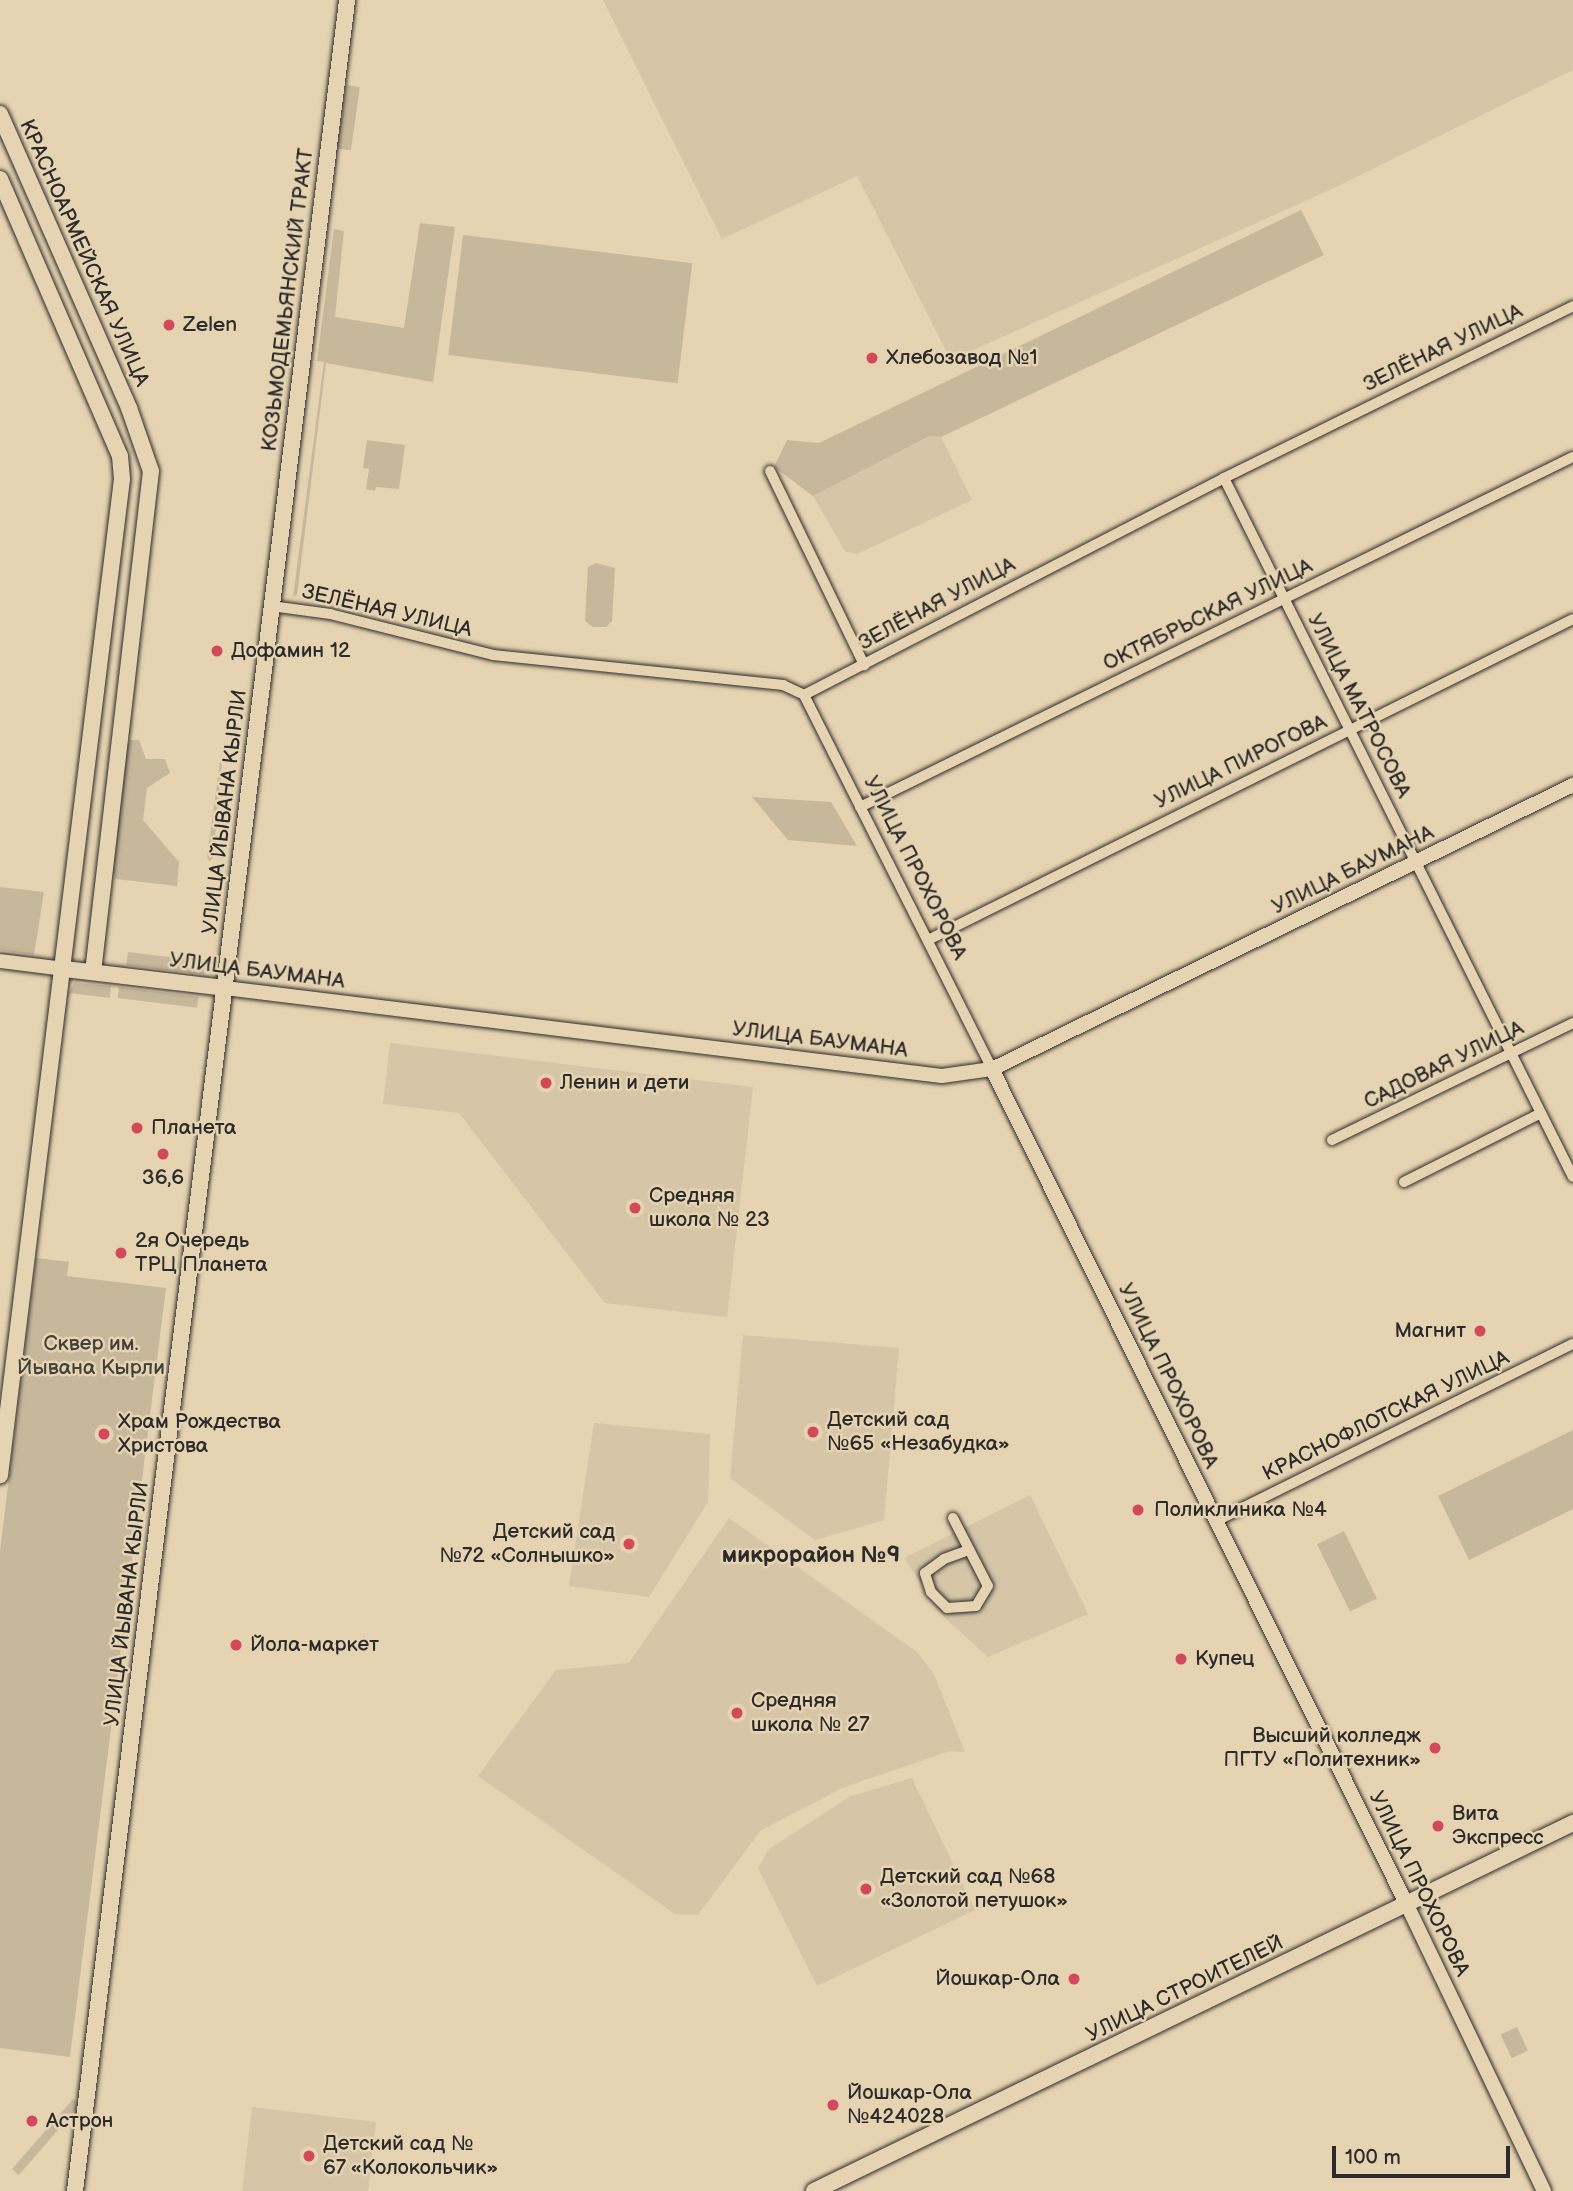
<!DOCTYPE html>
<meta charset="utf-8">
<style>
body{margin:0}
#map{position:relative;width:1573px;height:2191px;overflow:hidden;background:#e6d3b1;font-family:"Balsamiq Sans",sans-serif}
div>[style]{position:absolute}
.built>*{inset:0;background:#d6c5a6}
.green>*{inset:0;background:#c7b89b;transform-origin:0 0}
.roads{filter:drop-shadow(0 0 2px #2b2b2b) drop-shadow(0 0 2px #2b2b2b)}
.street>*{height:10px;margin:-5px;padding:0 5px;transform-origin:5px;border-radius:5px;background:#e6d3b1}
.secondary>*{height:14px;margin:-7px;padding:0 7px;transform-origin:7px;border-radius:7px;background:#e6d3b1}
.primary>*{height:16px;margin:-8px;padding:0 8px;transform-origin:8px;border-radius:8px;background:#e6d3b1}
.dots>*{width:19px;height:19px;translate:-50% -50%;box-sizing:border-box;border:4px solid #e6d3b1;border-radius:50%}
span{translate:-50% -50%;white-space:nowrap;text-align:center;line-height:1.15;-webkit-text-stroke:5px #e6d3b1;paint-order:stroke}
.street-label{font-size:21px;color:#2b2b2b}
.poi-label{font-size:21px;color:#2b2b2b}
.left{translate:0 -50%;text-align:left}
.right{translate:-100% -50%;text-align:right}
.park-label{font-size:21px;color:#42403c}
.neighbourhood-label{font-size:23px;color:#2b2b2b;font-weight:700}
.scale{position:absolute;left:1332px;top:2146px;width:178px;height:32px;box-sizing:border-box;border:4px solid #2b2b2b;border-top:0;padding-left:9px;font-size:21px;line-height:24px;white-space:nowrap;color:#2b2b2b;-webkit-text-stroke:5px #e6d3b1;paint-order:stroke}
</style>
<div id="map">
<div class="built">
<div style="clip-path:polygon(603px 0,1573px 0,1573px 70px,1332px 189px,951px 360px,857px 176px,722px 239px)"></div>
<div style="clip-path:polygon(931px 436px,941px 437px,972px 500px,857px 554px,845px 551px,813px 496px)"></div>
<div style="clip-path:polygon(390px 1043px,753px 1087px,727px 1317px,605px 1303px,459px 1113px,383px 1104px)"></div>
<div style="clip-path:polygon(743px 1335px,899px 1348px,884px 1520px,815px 1540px,730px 1478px)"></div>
<div style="clip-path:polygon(594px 1423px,710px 1434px,708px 1502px,649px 1597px,569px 1586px)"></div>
<div style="clip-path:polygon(1030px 1495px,1088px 1614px,988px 1657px,945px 1618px,904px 1558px)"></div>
<div style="clip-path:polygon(729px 1518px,917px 1652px,934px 1674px,965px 1752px,950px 1751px,842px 1788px,760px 1831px,698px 1915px,675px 1914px,478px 1776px,556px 1670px,629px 1663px)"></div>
<div style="clip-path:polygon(912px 1778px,975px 1910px,817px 1986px,758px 1868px,769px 1849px,851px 1796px)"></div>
<div style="clip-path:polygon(252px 2107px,376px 2122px,368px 2191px,242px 2191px)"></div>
</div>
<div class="green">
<div style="left:346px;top:85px;width:14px;height:64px;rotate:8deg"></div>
<div style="clip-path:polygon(1301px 210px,1324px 255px,941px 437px,930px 436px,813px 496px,774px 467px,787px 440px,819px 443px)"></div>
<div style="clip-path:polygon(420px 223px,455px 227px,433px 382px,326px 363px,297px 595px,293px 597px,324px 362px,317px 361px,334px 229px,344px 231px,335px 317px,404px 328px)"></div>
<div style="left:463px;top:235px;width:231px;height:121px;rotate:7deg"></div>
<div style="clip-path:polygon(367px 440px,405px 445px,399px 489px,376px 487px,375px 491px,366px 489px,369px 469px,363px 468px)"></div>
<div style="clip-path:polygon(596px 563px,615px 568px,612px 621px,606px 627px,593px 627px,585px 621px,588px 567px)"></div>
<div style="clip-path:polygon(131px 740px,139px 740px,146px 759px,165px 759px,170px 773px,147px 788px,143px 820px,179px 862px,177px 886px,116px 879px,110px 870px,125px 748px)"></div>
<div style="clip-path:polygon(220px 762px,222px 765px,213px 858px,209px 861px,207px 857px)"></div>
<div style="clip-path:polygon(752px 797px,831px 802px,857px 846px,788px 840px)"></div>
<div style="clip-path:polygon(0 887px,44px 892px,34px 955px,0 950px)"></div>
<div style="left:128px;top:952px;width:78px;height:13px;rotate:7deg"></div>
<div style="clip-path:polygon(74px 983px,111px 986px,110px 998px,69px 993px)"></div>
<div style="left:119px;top:987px;width:80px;height:11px;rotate:7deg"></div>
<div style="clip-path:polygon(36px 1258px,69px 1262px,67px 1276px,166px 1288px,70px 2057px,0 2048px,0 1551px)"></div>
<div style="clip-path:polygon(1573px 1430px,1573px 1509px,1469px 1560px,1438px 1496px)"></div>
<div style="left:1344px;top:1531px;width:75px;height:30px;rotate:64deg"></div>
<div style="left:1517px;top:2027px;width:26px;height:18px;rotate:65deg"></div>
<div style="left:73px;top:2099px;width:9px;height:93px;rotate:41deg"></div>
</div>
<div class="roads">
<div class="street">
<div style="left:770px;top:471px;width:216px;rotate:64.1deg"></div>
<div style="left:1224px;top:478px;width:781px;rotate:63.47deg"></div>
<div style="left:271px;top:606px;width:60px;rotate:7.7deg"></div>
<div style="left:330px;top:614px;width:168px;rotate:14.1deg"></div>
<div style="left:493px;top:655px;width:292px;rotate:5.9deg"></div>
<div style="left:783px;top:685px;width:23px;rotate:25deg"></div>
<div style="left:804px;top:695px;width:473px;rotate:-27.3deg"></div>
<div style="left:1224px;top:478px;width:389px;rotate:-26.2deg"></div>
<div style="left:804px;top:695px;width:419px;rotate:63.3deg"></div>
<div style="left:860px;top:807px;width:794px;rotate:-26.15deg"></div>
<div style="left:928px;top:940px;width:720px;rotate:-26.46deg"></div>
<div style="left:1332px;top:1140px;width:268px;rotate:-25.9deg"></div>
<div style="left:1404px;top:1182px;width:153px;rotate:-26.7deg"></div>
<div style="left:953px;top:1518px;width:76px;rotate:62.8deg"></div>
<div style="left:988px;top:1586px;width:23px;rotate:121deg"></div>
<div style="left:976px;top:1606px;width:29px;rotate:176deg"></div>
<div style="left:947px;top:1608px;width:23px;rotate:-135deg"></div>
<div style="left:931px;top:1592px;width:20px;rotate:-108deg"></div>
<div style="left:925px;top:1573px;width:24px;rotate:-36deg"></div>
<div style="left:944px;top:1559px;width:27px;rotate:-20deg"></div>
<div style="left:1216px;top:1521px;width:398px;rotate:-26.4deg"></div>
</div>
<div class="secondary">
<div style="left:0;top:961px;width:64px;rotate:7.1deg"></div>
<div style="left:225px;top:988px;width:722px;rotate:7deg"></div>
<div style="left:942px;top:1076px;width:50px;rotate:-8deg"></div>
<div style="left:992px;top:1069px;width:647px;rotate:-26.05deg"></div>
<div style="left:992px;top:1069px;width:933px;rotate:63.6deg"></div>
<div style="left:1407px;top:1905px;width:317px;rotate:64.4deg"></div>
</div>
<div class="primary">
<div style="left:0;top:114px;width:321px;rotate:66.3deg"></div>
<div style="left:129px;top:408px;width:67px;rotate:70.8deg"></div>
<div style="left:151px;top:471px;width:504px;rotate:96.6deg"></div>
<div style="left:0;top:179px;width:302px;rotate:66.6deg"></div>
<div style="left:120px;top:456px;width:23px;rotate:85deg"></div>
<div style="left:122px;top:479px;width:1004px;rotate:96.98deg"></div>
<div style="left:64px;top:969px;width:162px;rotate:6.7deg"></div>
<div style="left:75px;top:2191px;width:2208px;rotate:-82.92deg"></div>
<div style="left:814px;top:2191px;width:844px;rotate:-25.87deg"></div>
</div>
</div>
<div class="dots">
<div style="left:169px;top:325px;background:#d1495b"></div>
<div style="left:872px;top:358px;background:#d1495b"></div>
<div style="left:217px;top:651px;background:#d1495b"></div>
<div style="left:546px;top:1083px;background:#d1495b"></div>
<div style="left:137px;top:1128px;background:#d1495b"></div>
<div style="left:163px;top:1154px;background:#d1495b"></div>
<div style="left:635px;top:1208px;background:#d1495b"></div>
<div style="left:121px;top:1253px;background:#d1495b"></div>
<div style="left:1480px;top:1331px;background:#d1495b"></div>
<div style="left:813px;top:1432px;background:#d1495b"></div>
<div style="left:104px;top:1434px;background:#d1495b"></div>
<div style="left:1138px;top:1510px;background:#d1495b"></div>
<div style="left:629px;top:1544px;background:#d1495b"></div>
<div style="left:236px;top:1645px;background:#d1495b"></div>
<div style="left:1181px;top:1659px;background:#d1495b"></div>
<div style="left:737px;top:1713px;background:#d1495b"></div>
<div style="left:1435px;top:1748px;background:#d1495b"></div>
<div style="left:1438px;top:1826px;background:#d1495b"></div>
<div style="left:866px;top:1889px;background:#d1495b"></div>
<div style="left:1074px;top:1979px;background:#d1495b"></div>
<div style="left:833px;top:2105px;background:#d1495b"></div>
<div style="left:32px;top:2121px;background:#d1495b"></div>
<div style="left:309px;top:2156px;background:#d1495b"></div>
</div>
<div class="street-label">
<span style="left:84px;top:253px;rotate:66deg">КРАСНОАРМЕЙСКАЯ УЛИЦА</span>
<span style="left:288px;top:300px;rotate:-83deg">КОЗЬМОДЕМЬЯНСКИЙ ТРАКТ</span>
<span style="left:1443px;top:348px;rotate:-26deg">ЗЕЛЁНАЯ УЛИЦА</span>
<span style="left:937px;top:604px;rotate:-28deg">ЗЕЛЁНАЯ УЛИЦА</span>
<span style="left:387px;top:611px;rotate:13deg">ЗЕЛЁНАЯ УЛИЦА</span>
<span style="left:1208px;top:615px;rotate:-26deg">ОКТЯБРЬСКАЯ УЛИЦА</span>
<span style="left:1359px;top:706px;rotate:63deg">УЛИЦА МАТРОСОВА</span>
<span style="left:1241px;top:762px;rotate:-26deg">УЛИЦА ПИРОГОВА</span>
<span style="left:225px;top:812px;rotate:-83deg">УЛИЦА ЙЫВАНА КЫРЛИ</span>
<span style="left:915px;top:868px;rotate:63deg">УЛИЦА ПРОХОРОВА</span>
<span style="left:1353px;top:870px;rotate:-26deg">УЛИЦА БАУМАНА</span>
<span style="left:257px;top:971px;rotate:7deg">УЛИЦА БАУМАНА</span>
<span style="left:820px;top:1040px;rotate:7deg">УЛИЦА БАУМАНА</span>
<span style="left:1444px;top:1065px;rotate:-26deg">САДОВАЯ УЛИЦА</span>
<span style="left:1168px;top:1376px;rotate:64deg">УЛИЦА ПРОХОРОВА</span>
<span style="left:1386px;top:1416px;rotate:-26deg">КРАСНОФЛОТСКАЯ УЛИЦА</span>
<span style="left:127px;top:1604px;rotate:-83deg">УЛИЦА ЙЫВАНА КЫРЛИ</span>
<span style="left:1419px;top:1884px;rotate:64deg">УЛИЦА ПРОХОРОВА</span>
<span style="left:1185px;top:1989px;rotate:-26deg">УЛИЦА СТРОИТЕЛЕЙ</span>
</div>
<div class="poi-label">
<span class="left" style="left:183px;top:325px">Zelen</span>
<span class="left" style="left:886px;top:358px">Хлебозавод №1</span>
<span class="left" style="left:231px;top:651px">Дофамин 12</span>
<span class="left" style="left:560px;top:1083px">Ленин и дети</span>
<span class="left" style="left:151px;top:1128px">Планета</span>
<span style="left:163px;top:1178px">36,6</span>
<span class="left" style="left:649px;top:1208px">Средняя<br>школа № 23</span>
<span class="left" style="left:135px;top:1253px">2я Очередь<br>ТРЦ Планета</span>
<span class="right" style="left:1466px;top:1331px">Магнит</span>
<span class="left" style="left:827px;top:1432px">Детский сад<br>№65 «Незабудка»</span>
<span class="left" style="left:118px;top:1434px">Храм Рождества<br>Христова</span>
<span class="left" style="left:1154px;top:1510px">Поликлиника №4</span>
<span class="right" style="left:615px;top:1544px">Детский сад<br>№72 «Солнышко»</span>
<span class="left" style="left:250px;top:1645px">Йола-маркет</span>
<span class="left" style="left:1195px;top:1659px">Купец</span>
<span class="left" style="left:751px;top:1713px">Средняя<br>школа № 27</span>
<span class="right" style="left:1421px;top:1748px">Высший колледж<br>ПГТУ «Политехник»</span>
<span class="left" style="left:1452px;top:1826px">Вита<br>Экспресс</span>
<span class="left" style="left:880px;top:1889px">Детский сад №68<br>«Золотой петушок»</span>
<span class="right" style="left:1060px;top:1979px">Йошкар-Ола</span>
<span class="left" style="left:847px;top:2105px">Йошкар-Ола<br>№424028</span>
<span class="left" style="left:46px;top:2121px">Астрон</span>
<span class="left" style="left:323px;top:2156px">Детский сад №<br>67 «Колокольчик»</span>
</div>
<div class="park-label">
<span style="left:91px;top:1356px">Сквер им.<br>Йывана Кырли</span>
</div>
<div class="neighbourhood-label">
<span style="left:811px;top:1555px">микрорайон №9</span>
</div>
<div class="scale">100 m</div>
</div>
